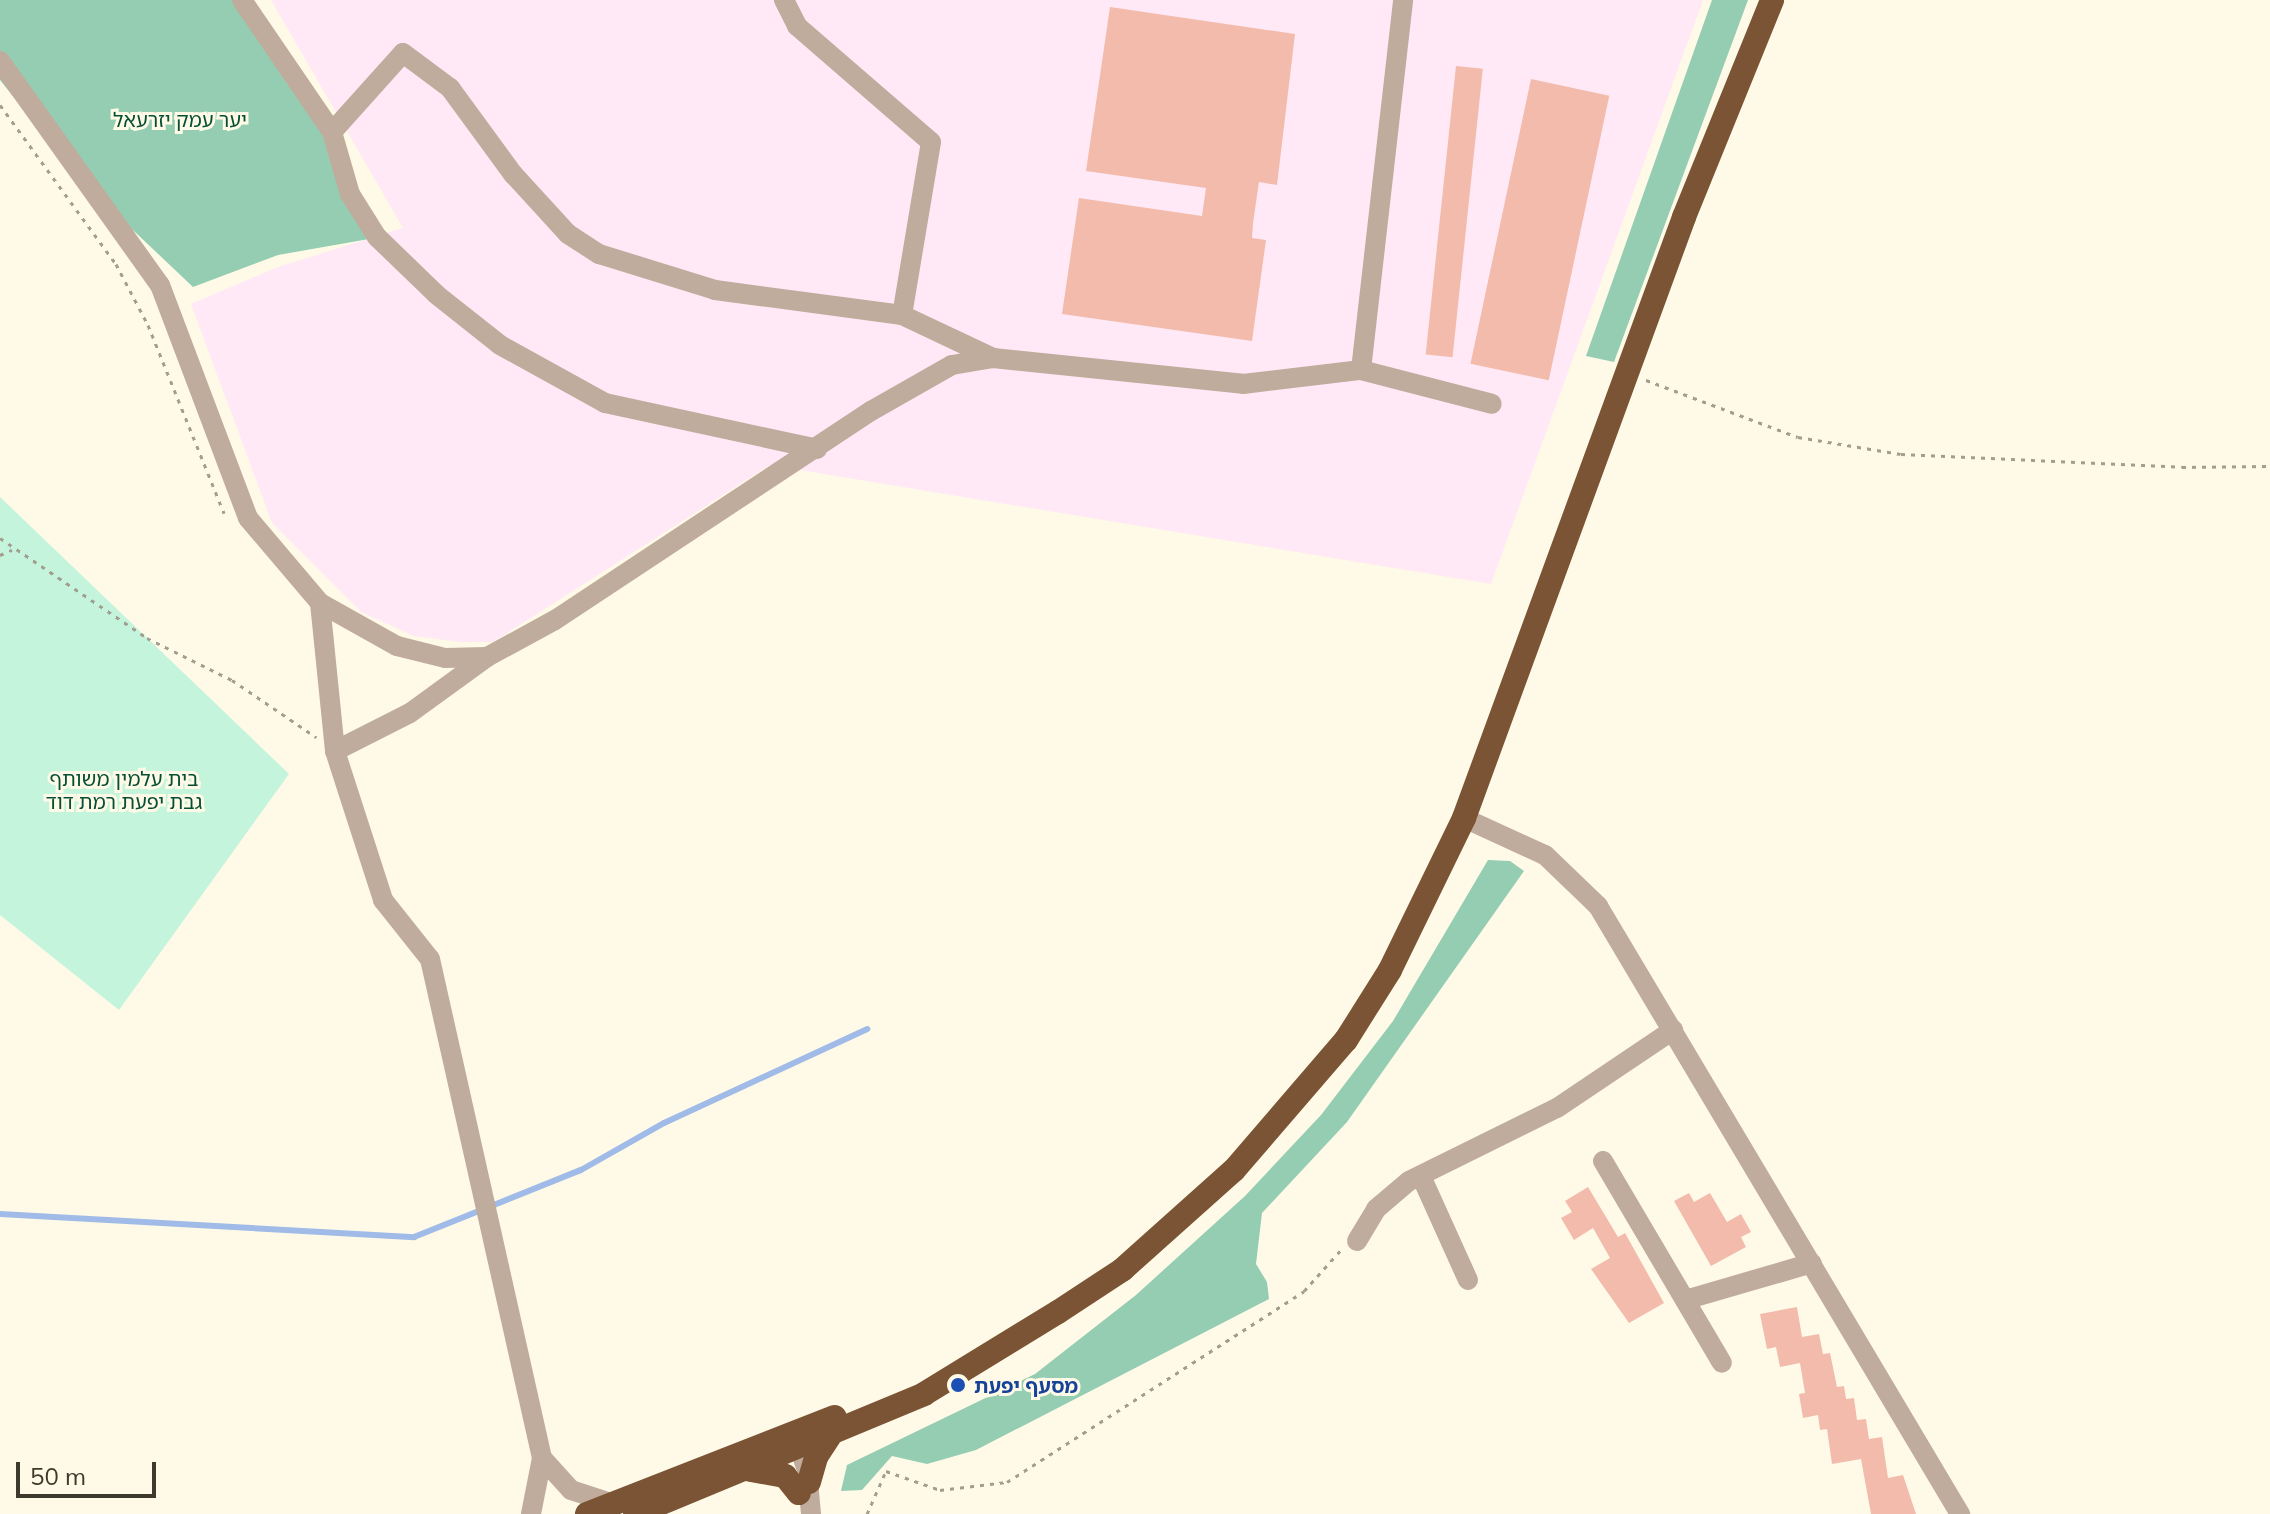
<!DOCTYPE html>
<meta charset="utf-8">
<style>
body{margin:0}
#map{position:relative;width:2270px;height:1514px;overflow:hidden;background:#fffae7;font-family:Mulish,"Noto Sans Hebrew",sans-serif}
div>[style]{position:absolute}
.industrial>*{inset:0;background:#ffe9f6}
.green>*{inset:0;background:#c4f4dc}
.forest>*{inset:0;background:#95cdb2}
.stream>*{height:6px;margin:-3px;padding:0 3px;transform-origin:3px;border-radius:3px;background:#a0bbe7}
.building>*{inset:0;background:#f3bbab;transform-origin:0 0}
.path>*{height:3px;margin-top:-1.5px;transform-origin:0;background:repeating-linear-gradient(90deg,#a29e8e 0 4px,transparent 0 10px)}
.minor>*{height:20px;margin:-10px;padding:0 10px;transform-origin:10px;border-radius:10px;background:#c0ac9d}
.highway>*{height:24px;margin:-12px;padding:0 12px;transform-origin:12px;border-radius:12px;background:#7a5434}
.dots>*{width:22px;height:22px;translate:-50% -50%;box-sizing:border-box;border:4px solid #fffae7;border-radius:50%}
span{translate:-50% -50%;white-space:nowrap;text-align:center;line-height:1.15;-webkit-text-stroke:6px #fffae7;paint-order:stroke}
.park-label{font-size:20px;color:#044f35}
.transit-label{font-size:20px;color:#164399;font-weight:700}
.left{translate:0 -50%;text-align:left}
.scale{position:absolute;left:16px;top:1462px;width:140px;height:36px;box-sizing:border-box;border:4px solid #3c392d;border-top:0;padding-left:10px;font-size:24px;line-height:28px;white-space:nowrap;color:#3c392d;-webkit-text-stroke:6px #fffae7;paint-order:stroke}
</style>
<div id="map">
<div class="industrial">
<div style="clip-path:polygon(271px 0,1703px 0,1491px 584px,770px 465px,493px 642px,460px 642px,414px 636px,361px 612px,272px 523px,191px 304px,278px 267px,403px 228px)"></div>
</div>
<div class="green">
<div style="clip-path:polygon(0 497px,289px 774px,119px 1010px,0 915px)"></div>
</div>
<div class="forest">
<div style="clip-path:polygon(0 0,244px 0,346px 169px,369px 239px,278px 255px,193px 287px,78px 178px,0 80px)"></div>
<div style="clip-path:polygon(1712px 0,1748px 0,1614px 362px,1586px 356px)"></div>
<div style="clip-path:polygon(1488px 860px,1510px 861px,1524px 871px,1347px 1122px,1262px 1213px,1256px 1264px,1267px 1282px,1269px 1299px,976px 1450px,927px 1464px,892px 1456px,862px 1490px,841px 1491px,847px 1465px,1035px 1374px,1136px 1295px,1245px 1196px,1321px 1115px,1393px 1021px)"></div>
</div>
<div class="stream">
<div style="left:0;top:1214px;width:415px;rotate:3.2deg"></div>
<div style="left:414px;top:1237px;width:180px;rotate:-21.9deg"></div>
<div style="left:581px;top:1170px;width:95px;rotate:-29.5deg"></div>
<div style="left:664px;top:1123px;width:224px;rotate:-24.8deg"></div>
</div>
<div class="building">
<div style="clip-path:polygon(1110px 7px,1295px 34px,1277px 185px,1259px 182px,1253px 223px,1252px 238px,1266px 240px,1252px 341px,1062px 314px,1079px 198px,1202px 216px,1206px 188px,1086px 171px)"></div>
<div style="left:1456px;top:66px;width:27px;height:290px;rotate:6deg"></div>
<div style="left:1531px;top:79px;width:80px;height:291px;rotate:12deg"></div>
<div style="clip-path:polygon(1588px 1187px,1618px 1237px,1625px 1233px,1664px 1303px,1629px 1323px,1591px 1269px,1610px 1258px,1593px 1228px,1574px 1240px,1561px 1218px,1572px 1212px,1565px 1201px)"></div>
<div style="clip-path:polygon(1689px 1193px,1694px 1202px,1710px 1193px,1727px 1222px,1741px 1214px,1751px 1232px,1741px 1237px,1746px 1247px,1711px 1266px,1674px 1201px)"></div>
<div style="clip-path:polygon(1797px 1307px,1802px 1337px,1819px 1334px,1823px 1354px,1830px 1353px,1837px 1387px,1844px 1386px,1846px 1399px,1854px 1398px,1857px 1420px,1866px 1419px,1869px 1439px,1882px 1437px,1888px 1478px,1903px 1475px,1916px 1514px,1871px 1514px,1861px 1459px,1832px 1464px,1827px 1429px,1820px 1430px,1818px 1415px,1803px 1418px,1799px 1394px,1805px 1393px,1800px 1363px,1780px 1367px,1776px 1347px,1767px 1349px,1760px 1314px)"></div>
</div>
<div class="path">
<div style="left:0;top:105px;width:197px;rotate:53.9deg"></div>
<div style="left:116px;top:264px;width:69px;rotate:62.3deg"></div>
<div style="left:148px;top:325px;width:203px;rotate:68deg"></div>
<div style="left:1646px;top:380px;width:162px;rotate:20.6deg"></div>
<div style="left:1798px;top:437px;width:104px;rotate:9.4deg"></div>
<div style="left:1901px;top:454px;width:281px;rotate:2.6deg"></div>
<div style="left:2182px;top:467px;width:88px;rotate:-0.7deg"></div>
<div style="left:0;top:538px;width:178px;rotate:34.2deg"></div>
<div style="left:147px;top:638px;width:95px;rotate:26.3deg"></div>
<div style="left:232px;top:680px;width:102px;rotate:34.2deg"></div>
<div style="left:0;top:555px;width:13px;rotate:-23deg"></div>
<div style="left:867px;top:1514px;width:47px;rotate:-66.2deg"></div>
<div style="left:886px;top:1471px;width:57px;rotate:19.4deg"></div>
<div style="left:940px;top:1490px;width:67px;rotate:-6.8deg"></div>
<div style="left:1007px;top:1482px;width:353px;rotate:-32.7deg"></div>
<div style="left:1304px;top:1291px;width:54px;rotate:-48deg"></div>
</div>
<div class="minor">
<div style="left:242px;top:0;width:160px;rotate:55.7deg"></div>
<div style="left:332px;top:132px;width:65px;rotate:73.8deg"></div>
<div style="left:350px;top:194px;width:51px;rotate:57.9deg"></div>
<div style="left:377px;top:237px;width:83px;rotate:44deg"></div>
<div style="left:437px;top:295px;width:80px;rotate:38.4deg"></div>
<div style="left:500px;top:345px;width:120px;rotate:28.9deg"></div>
<div style="left:605px;top:403px;width:217px;rotate:12.2deg"></div>
<div style="left:784px;top:0;width:29px;rotate:63deg"></div>
<div style="left:797px;top:26px;width:177px;rotate:40.9deg"></div>
<div style="left:931px;top:142px;width:175px;rotate:99.5deg"></div>
<div style="left:0;top:61px;width:275px;rotate:54.5deg"></div>
<div style="left:160px;top:285px;width:249px;rotate:69.3deg"></div>
<div style="left:248px;top:518px;width:111px;rotate:49.7deg"></div>
<div style="left:320px;top:603px;width:88px;rotate:29.2deg"></div>
<div style="left:397px;top:646px;width:49px;rotate:14deg"></div>
<div style="left:445px;top:658px;width:42px;rotate:-1.4deg"></div>
<div style="left:487px;top:657px;width:77px;rotate:-28.6deg"></div>
<div style="left:555px;top:620px;width:379px;rotate:-33.5deg"></div>
<div style="left:871px;top:411px;width:93px;rotate:-29.6deg"></div>
<div style="left:952px;top:365px;width:42px;rotate:-9.7deg"></div>
<div style="left:993px;top:358px;width:251px;rotate:5.9deg"></div>
<div style="left:1243px;top:384px;width:119px;rotate:-6.8deg"></div>
<div style="left:1361px;top:370px;width:372px;rotate:-83.5deg"></div>
<div style="left:332px;top:132px;width:106px;rotate:-48.1deg"></div>
<div style="left:403px;top:53px;width:59px;rotate:36.7deg"></div>
<div style="left:450px;top:88px;width:107px;rotate:53.8deg"></div>
<div style="left:513px;top:174px;width:81px;rotate:47.5deg"></div>
<div style="left:568px;top:234px;width:37px;rotate:33deg"></div>
<div style="left:599px;top:254px;width:121px;rotate:17.2deg"></div>
<div style="left:715px;top:290px;width:189px;rotate:7.6deg"></div>
<div style="left:902px;top:315px;width:101px;rotate:25.3deg"></div>
<div style="left:1361px;top:370px;width:135px;rotate:14.5deg"></div>
<div style="left:320px;top:603px;width:149px;rotate:84.2deg"></div>
<div style="left:335px;top:751px;width:84px;rotate:-26.9deg"></div>
<div style="left:410px;top:713px;width:95px;rotate:-36deg"></div>
<div style="left:335px;top:751px;width:157px;rotate:72.1deg"></div>
<div style="left:383px;top:900px;width:75px;rotate:51.5deg"></div>
<div style="left:430px;top:959px;width:511px;rotate:77.35deg"></div>
<div style="left:542px;top:1458px;width:43px;rotate:47.8deg"></div>
<div style="left:571px;top:1490px;width:45px;rotate:18deg"></div>
<div style="left:1464px;top:818px;width:89px;rotate:24.6deg"></div>
<div style="left:1545px;top:855px;width:74px;rotate:43.9deg"></div>
<div style="left:1598px;top:906px;width:708px;rotate:59.23deg"></div>
<div style="left:1603px;top:1161px;width:234px;rotate:59.5deg"></div>
<div style="left:1421px;top:1176px;width:114px;rotate:65.7deg"></div>
<div style="left:1357px;top:1241px;width:37px;rotate:-59deg"></div>
<div style="left:1376px;top:1209px;width:43px;rotate:-40.3deg"></div>
<div style="left:1409px;top:1181px;width:165px;rotate:-26.3deg"></div>
<div style="left:1557px;top:1108px;width:140px;rotate:-33.9deg"></div>
<div style="left:1685px;top:1300px;width:132px;rotate:-16.2deg"></div>
<div style="left:787px;top:1437px;width:18px;rotate:45deg"></div>
<div style="left:800px;top:1450px;width:21px;rotate:71deg"></div>
<div style="left:807px;top:1470px;width:44px;rotate:84.8deg"></div>
<div style="left:531px;top:1514px;width:57px;rotate:-78.9deg"></div>
</div>
<div class="highway">
<div style="left:751px;top:1470px;width:35px;rotate:10deg"></div>
<div style="left:785px;top:1476px;width:22px;rotate:51deg"></div>
<div style="left:809px;top:1482px;width:26px;rotate:-74deg"></div>
<div style="left:816px;top:1457px;width:24px;rotate:-57deg"></div>
<div style="left:587px;top:1514px;width:266px;rotate:-21.4deg"></div>
<div style="left:635px;top:1514px;width:313px;rotate:-22.5deg"></div>
<div style="left:924px;top:1394px;width:157px;rotate:-31.5deg"></div>
<div style="left:1058px;top:1312px;width:77px;rotate:-33.3deg"></div>
<div style="left:1122px;top:1270px;width:150px;rotate:-41.8deg"></div>
<div style="left:1234px;top:1170px;width:172px;rotate:-49.3deg"></div>
<div style="left:1346px;top:1040px;width:83px;rotate:-57.8deg"></div>
<div style="left:1390px;top:970px;width:169px;rotate:-64deg"></div>
<div style="left:1464px;top:818px;width:640px;rotate:-69.89deg"></div>
<div style="left:1684px;top:217px;width:234px;rotate:-67.9deg"></div>
</div>
<div class="dots">
<div style="left:958px;top:1385px;background:#1a4fb4"></div>
</div>
<div class="park-label">
<span style="left:180px;top:119px">יער עמק יזרעאל</span>
<span style="left:124px;top:790px">בית עלמין משותף<br>גבת יפעת רמת דוד</span>
</div>
<div class="transit-label">
<span class="left" style="left:974px;top:1385px">מסעף יפעת</span>
</div>
<div class="scale">50 m</div>
</div>
